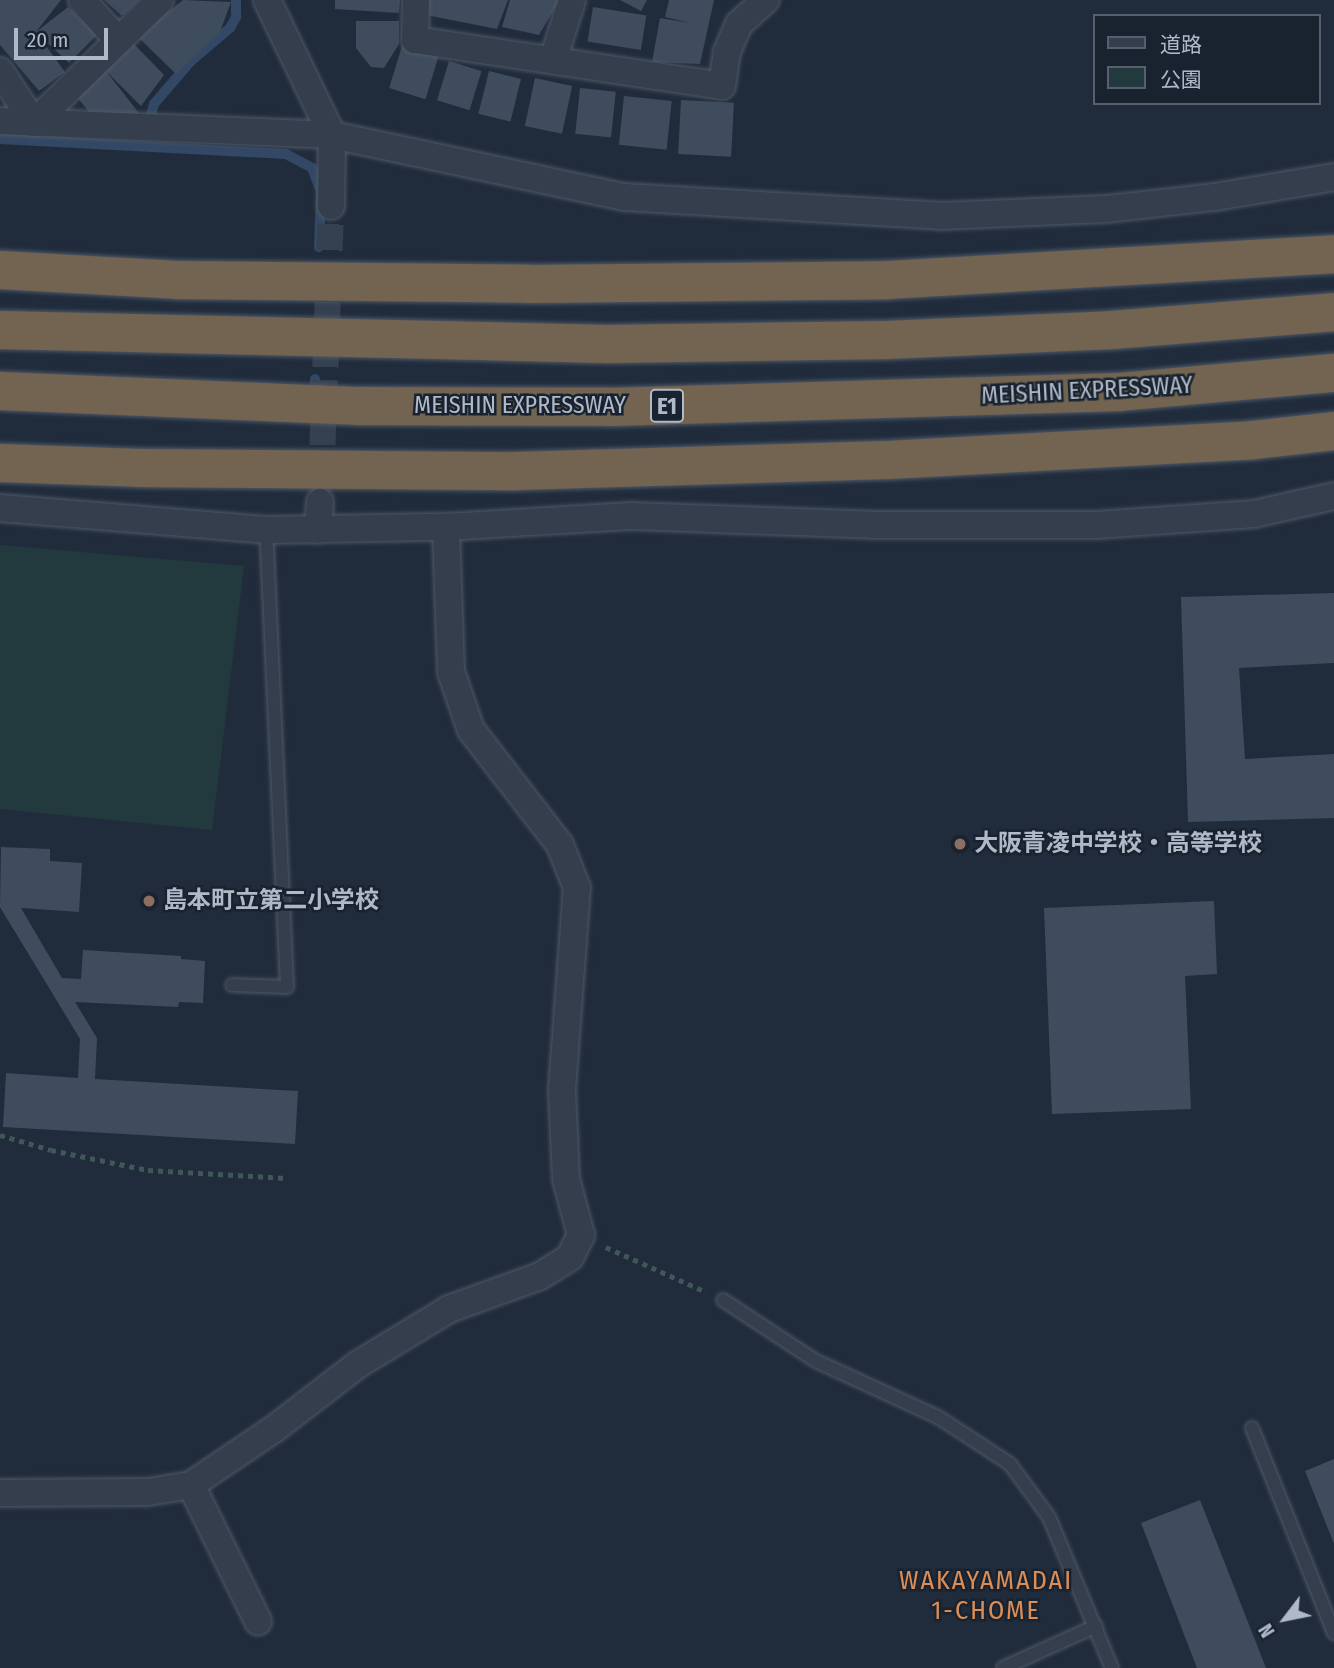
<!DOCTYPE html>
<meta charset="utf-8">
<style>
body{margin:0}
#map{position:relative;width:1334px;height:1668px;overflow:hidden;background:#202c3c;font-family:"Fira Sans Condensed","Noto Sans JP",sans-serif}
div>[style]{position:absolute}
.green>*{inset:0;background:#223a3d}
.stream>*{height:10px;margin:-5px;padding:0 5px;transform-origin:5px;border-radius:5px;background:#324865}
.building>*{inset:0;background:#3e4c5e;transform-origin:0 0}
.minor-tunnel>*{height:26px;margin-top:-13px;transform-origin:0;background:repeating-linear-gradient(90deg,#354151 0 26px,transparent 0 39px)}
.path>*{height:4.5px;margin-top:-2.25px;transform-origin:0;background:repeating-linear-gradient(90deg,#40575a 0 5px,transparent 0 10px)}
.roads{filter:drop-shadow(0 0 2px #4f5966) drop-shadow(0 0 2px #4f5966)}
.service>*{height:12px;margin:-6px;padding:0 6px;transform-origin:6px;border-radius:6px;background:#343e4c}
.minor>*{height:26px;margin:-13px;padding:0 13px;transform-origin:13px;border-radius:13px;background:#343e4c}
.motorway>*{height:38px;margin:-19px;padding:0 19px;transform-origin:19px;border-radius:19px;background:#726450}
.dots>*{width:19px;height:19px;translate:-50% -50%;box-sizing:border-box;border:4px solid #192330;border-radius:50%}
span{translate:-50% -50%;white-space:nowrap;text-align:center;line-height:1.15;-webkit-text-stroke:5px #192330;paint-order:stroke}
.shield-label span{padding:2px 5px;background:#192330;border:2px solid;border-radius:5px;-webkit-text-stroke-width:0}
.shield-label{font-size:23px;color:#afb9c8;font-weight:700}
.street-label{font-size:24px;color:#afb9c8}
.poi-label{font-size:24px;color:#afb9c8;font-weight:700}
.left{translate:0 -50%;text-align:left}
.neighbourhood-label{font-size:26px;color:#dc8d55;letter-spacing:2px}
.legend{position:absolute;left:1093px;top:14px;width:228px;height:91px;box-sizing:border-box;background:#192330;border:2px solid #555f6d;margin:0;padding:9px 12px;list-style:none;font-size:21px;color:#afb9c8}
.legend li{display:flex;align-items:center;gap:14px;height:35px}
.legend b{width:35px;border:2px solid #555f6d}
.north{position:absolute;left:1250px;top:1584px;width:70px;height:70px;-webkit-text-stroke:5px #192330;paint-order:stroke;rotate:238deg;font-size:19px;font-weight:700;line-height:28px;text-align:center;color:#afb9c8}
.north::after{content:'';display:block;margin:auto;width:24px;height:32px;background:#afb9c8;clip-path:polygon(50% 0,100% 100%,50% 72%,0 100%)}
.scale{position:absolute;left:14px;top:28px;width:94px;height:32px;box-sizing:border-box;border:4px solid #afb9c8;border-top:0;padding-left:9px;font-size:21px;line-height:24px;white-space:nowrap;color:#afb9c8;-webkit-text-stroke:5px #192330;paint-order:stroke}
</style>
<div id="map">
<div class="green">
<div style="clip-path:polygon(0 545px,244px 566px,212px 830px,0 809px)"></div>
</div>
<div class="stream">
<div style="left:150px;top:119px;width:16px;rotate:-75deg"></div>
<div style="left:154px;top:104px;width:55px;rotate:-49.4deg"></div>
<div style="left:190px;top:62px;width:52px;rotate:-40.4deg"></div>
<div style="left:230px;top:28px;width:13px;rotate:-61deg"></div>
<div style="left:236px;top:17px;width:17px;rotate:-90deg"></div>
<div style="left:0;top:139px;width:286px;rotate:3deg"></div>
<div style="left:286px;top:154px;width:30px;rotate:28deg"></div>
<div style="left:312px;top:168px;width:26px;rotate:69deg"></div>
<div style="left:321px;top:192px;width:55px;rotate:92.1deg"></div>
<div style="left:315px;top:379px;width:4px;rotate:90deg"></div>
</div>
<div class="building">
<div style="clip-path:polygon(0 0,61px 0,36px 32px,65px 72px,39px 91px,0 45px)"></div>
<div style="clip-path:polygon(104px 0,139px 0,122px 16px)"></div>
<div style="clip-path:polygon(183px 0,231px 2px,220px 32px,176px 74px,137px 36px)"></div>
<div style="clip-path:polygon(335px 0,400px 0,399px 13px,335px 9px)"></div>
<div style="clip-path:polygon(428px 0,508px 0,497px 29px,426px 15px)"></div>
<div style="clip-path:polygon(510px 0,560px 0,539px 35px,502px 27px)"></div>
<div style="clip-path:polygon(620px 0,647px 0,641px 11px)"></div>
<div style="clip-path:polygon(669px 0,714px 0,700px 64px,652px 62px,660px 18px,690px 23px,665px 17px)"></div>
<div style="clip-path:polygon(68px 7px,97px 35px,69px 63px,36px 32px)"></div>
<div style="left:593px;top:7px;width:54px;height:35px;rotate:9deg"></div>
<div style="clip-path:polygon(356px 21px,399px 21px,399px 44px,384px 68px,371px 67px,356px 48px)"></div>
<div style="clip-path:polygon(134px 44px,164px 75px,141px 106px,106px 71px,142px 117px,99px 125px,78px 98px)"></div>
<div style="left:402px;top:46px;width:38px;height:44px;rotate:17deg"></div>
<div style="left:449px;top:61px;width:34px;height:41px;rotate:17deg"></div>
<div style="left:489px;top:71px;width:33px;height:44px;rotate:14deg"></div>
<div style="left:535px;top:78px;width:38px;height:49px;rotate:12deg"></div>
<div style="left:580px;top:88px;width:36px;height:46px;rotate:6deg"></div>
<div style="left:624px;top:96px;width:48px;height:49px;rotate:6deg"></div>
<div style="left:681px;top:100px;width:53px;height:54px;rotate:3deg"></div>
<div style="clip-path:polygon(1334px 593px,1334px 663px,1239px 668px,1245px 759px,1334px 754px,1334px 818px,1188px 822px,1181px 597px)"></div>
<div style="clip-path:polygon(1px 847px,50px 849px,50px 861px,82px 863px,79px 912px,21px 908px,62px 978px,81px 979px,83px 950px,181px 956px,181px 959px,205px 961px,203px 1003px,179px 1002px,178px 1007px,75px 1002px,97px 1038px,95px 1079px,298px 1091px,295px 1144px,3px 1127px,6px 1073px,78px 1078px,80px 1039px,0 907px)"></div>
<div style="clip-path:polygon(1214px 901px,1217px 974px,1185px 976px,1191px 1109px,1052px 1114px,1044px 908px)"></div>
<div style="clip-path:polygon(1334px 1459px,1334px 1544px,1305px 1471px)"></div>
<div style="clip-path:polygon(1200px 1500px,1266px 1668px,1197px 1668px,1141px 1523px)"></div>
</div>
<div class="minor-tunnel">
<div style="left:321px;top:484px;width:278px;rotate:-87.9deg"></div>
</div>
<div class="path">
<div style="left:0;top:1135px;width:53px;rotate:16.4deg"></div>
<div style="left:51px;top:1150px;width:99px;rotate:11.7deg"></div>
<div style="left:148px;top:1170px;width:137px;rotate:3.3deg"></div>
<div style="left:606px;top:1247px;width:110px;rotate:24.2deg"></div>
</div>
<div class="roads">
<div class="service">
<div style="left:232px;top:985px;width:55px;rotate:2.1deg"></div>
<div style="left:287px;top:987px;width:457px;rotate:-92.6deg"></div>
<div style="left:723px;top:1300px;width:111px;rotate:33.3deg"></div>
<div style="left:816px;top:1361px;width:134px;rotate:24.7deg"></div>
<div style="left:938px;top:1417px;width:86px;rotate:33.1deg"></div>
<div style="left:1010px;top:1464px;width:66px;rotate:53.7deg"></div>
<div style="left:1049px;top:1517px;width:164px;rotate:67.4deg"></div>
<div style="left:1252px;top:1428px;width:221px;rotate:68.2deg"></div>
<div style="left:1003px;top:1668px;width:102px;rotate:-24.3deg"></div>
</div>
<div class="minor">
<div style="left:82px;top:0;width:52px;rotate:48.1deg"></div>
<div style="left:267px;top:0;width:150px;rotate:64.3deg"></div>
<div style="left:332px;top:135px;width:71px;rotate:90.8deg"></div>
<div style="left:416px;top:0;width:40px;rotate:91.4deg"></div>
<div style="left:415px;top:40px;width:310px;rotate:8.5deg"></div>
<div style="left:722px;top:86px;width:34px;rotate:-82deg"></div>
<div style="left:727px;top:52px;width:30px;rotate:-67deg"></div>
<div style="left:739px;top:24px;width:36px;rotate:-42deg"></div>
<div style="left:553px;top:60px;width:63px;rotate:-72.4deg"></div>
<div style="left:0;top:71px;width:62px;rotate:56.8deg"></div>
<div style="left:34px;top:123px;width:176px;rotate:-44.3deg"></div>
<div style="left:0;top:121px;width:332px;rotate:2.4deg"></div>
<div style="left:332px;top:135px;width:299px;rotate:12deg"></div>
<div style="left:624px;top:197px;width:317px;rotate:3.4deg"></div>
<div style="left:940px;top:216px;width:166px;rotate:-2.4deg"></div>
<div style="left:1106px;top:209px;width:110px;rotate:-6.3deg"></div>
<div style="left:1215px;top:197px;width:121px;rotate:-9.5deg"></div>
<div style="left:0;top:508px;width:267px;rotate:4.7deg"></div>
<div style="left:266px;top:530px;width:180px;rotate:-1deg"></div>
<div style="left:446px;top:527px;width:185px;rotate:-3.4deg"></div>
<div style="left:631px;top:516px;width:241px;rotate:2.1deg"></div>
<div style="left:872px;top:525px;width:225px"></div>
<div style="left:1097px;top:525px;width:157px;rotate:-4deg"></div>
<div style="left:1254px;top:514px;width:82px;rotate:-12.7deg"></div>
<div style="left:318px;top:530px;width:28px;rotate:-86deg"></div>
<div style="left:191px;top:1485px;width:152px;rotate:63.8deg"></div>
<div style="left:0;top:1493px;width:148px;rotate:-0.4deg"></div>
<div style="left:148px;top:1492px;width:44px;rotate:-9.2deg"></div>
<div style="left:191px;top:1485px;width:100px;rotate:-34deg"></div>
<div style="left:274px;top:1429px;width:105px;rotate:-37.6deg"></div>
<div style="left:357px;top:1365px;width:108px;rotate:-31.3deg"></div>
<div style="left:449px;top:1309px;width:97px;rotate:-19.9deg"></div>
<div style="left:540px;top:1276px;width:36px;rotate:-32deg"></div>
<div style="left:570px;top:1257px;width:25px;rotate:-63deg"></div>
<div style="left:581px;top:1235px;width:58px;rotate:-105deg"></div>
<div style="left:566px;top:1179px;width:89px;rotate:-92.6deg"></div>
<div style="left:562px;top:1090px;width:203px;rotate:-85.8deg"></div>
<div style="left:577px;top:888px;width:46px;rotate:-111.6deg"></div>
<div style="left:560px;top:845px;width:145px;rotate:-127.7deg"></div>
<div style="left:471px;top:730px;width:61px;rotate:-109deg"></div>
<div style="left:451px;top:672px;width:145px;rotate:-92deg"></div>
</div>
<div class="motorway">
<div style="left:0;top:270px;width:177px;rotate:3.2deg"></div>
<div style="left:177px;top:280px;width:354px;rotate:0.6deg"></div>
<div style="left:531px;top:284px;width:356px;rotate:-0.6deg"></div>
<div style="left:887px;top:280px;width:448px;rotate:-3.3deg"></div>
<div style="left:0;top:330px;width:607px;rotate:1.32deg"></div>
<div style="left:607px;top:344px;width:279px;rotate:-0.8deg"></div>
<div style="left:886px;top:340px;width:226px;rotate:-2.5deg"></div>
<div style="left:1112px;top:330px;width:223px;rotate:-4.6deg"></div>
<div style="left:0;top:391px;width:361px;rotate:2.4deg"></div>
<div style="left:361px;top:406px;width:249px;rotate:0.2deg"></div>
<div style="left:610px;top:407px;width:509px;rotate:-1.69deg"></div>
<div style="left:1119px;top:392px;width:216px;rotate:-5.1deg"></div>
<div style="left:0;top:463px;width:140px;rotate:2deg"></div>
<div style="left:140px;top:468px;width:376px;rotate:0.5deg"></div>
<div style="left:516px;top:471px;width:372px;rotate:-1.7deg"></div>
<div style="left:888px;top:460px;width:366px;rotate:-3.1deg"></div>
<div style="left:1253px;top:440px;width:81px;rotate:-6.3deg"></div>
</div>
</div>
<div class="dots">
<div style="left:960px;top:844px;background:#8d6e63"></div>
<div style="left:149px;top:901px;background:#8d6e63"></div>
</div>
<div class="shield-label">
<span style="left:667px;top:406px">E1</span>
</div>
<div class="street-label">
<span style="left:1087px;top:391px;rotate:-3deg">MEISHIN EXPRESSWAY</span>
<span style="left:520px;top:406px">MEISHIN EXPRESSWAY</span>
</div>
<div class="poi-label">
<span class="left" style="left:974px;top:844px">大阪青凌中学校・高等学校</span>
<span class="left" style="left:163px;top:901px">島本町立第二小学校</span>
</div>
<div class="neighbourhood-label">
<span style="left:986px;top:1596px">WAKAYAMADAI<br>1-CHOME</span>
</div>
<ul class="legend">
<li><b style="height:9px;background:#343e4c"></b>道路</li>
<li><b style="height:19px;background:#223a3d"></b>公園</li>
</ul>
<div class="north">N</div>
<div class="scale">20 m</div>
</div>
